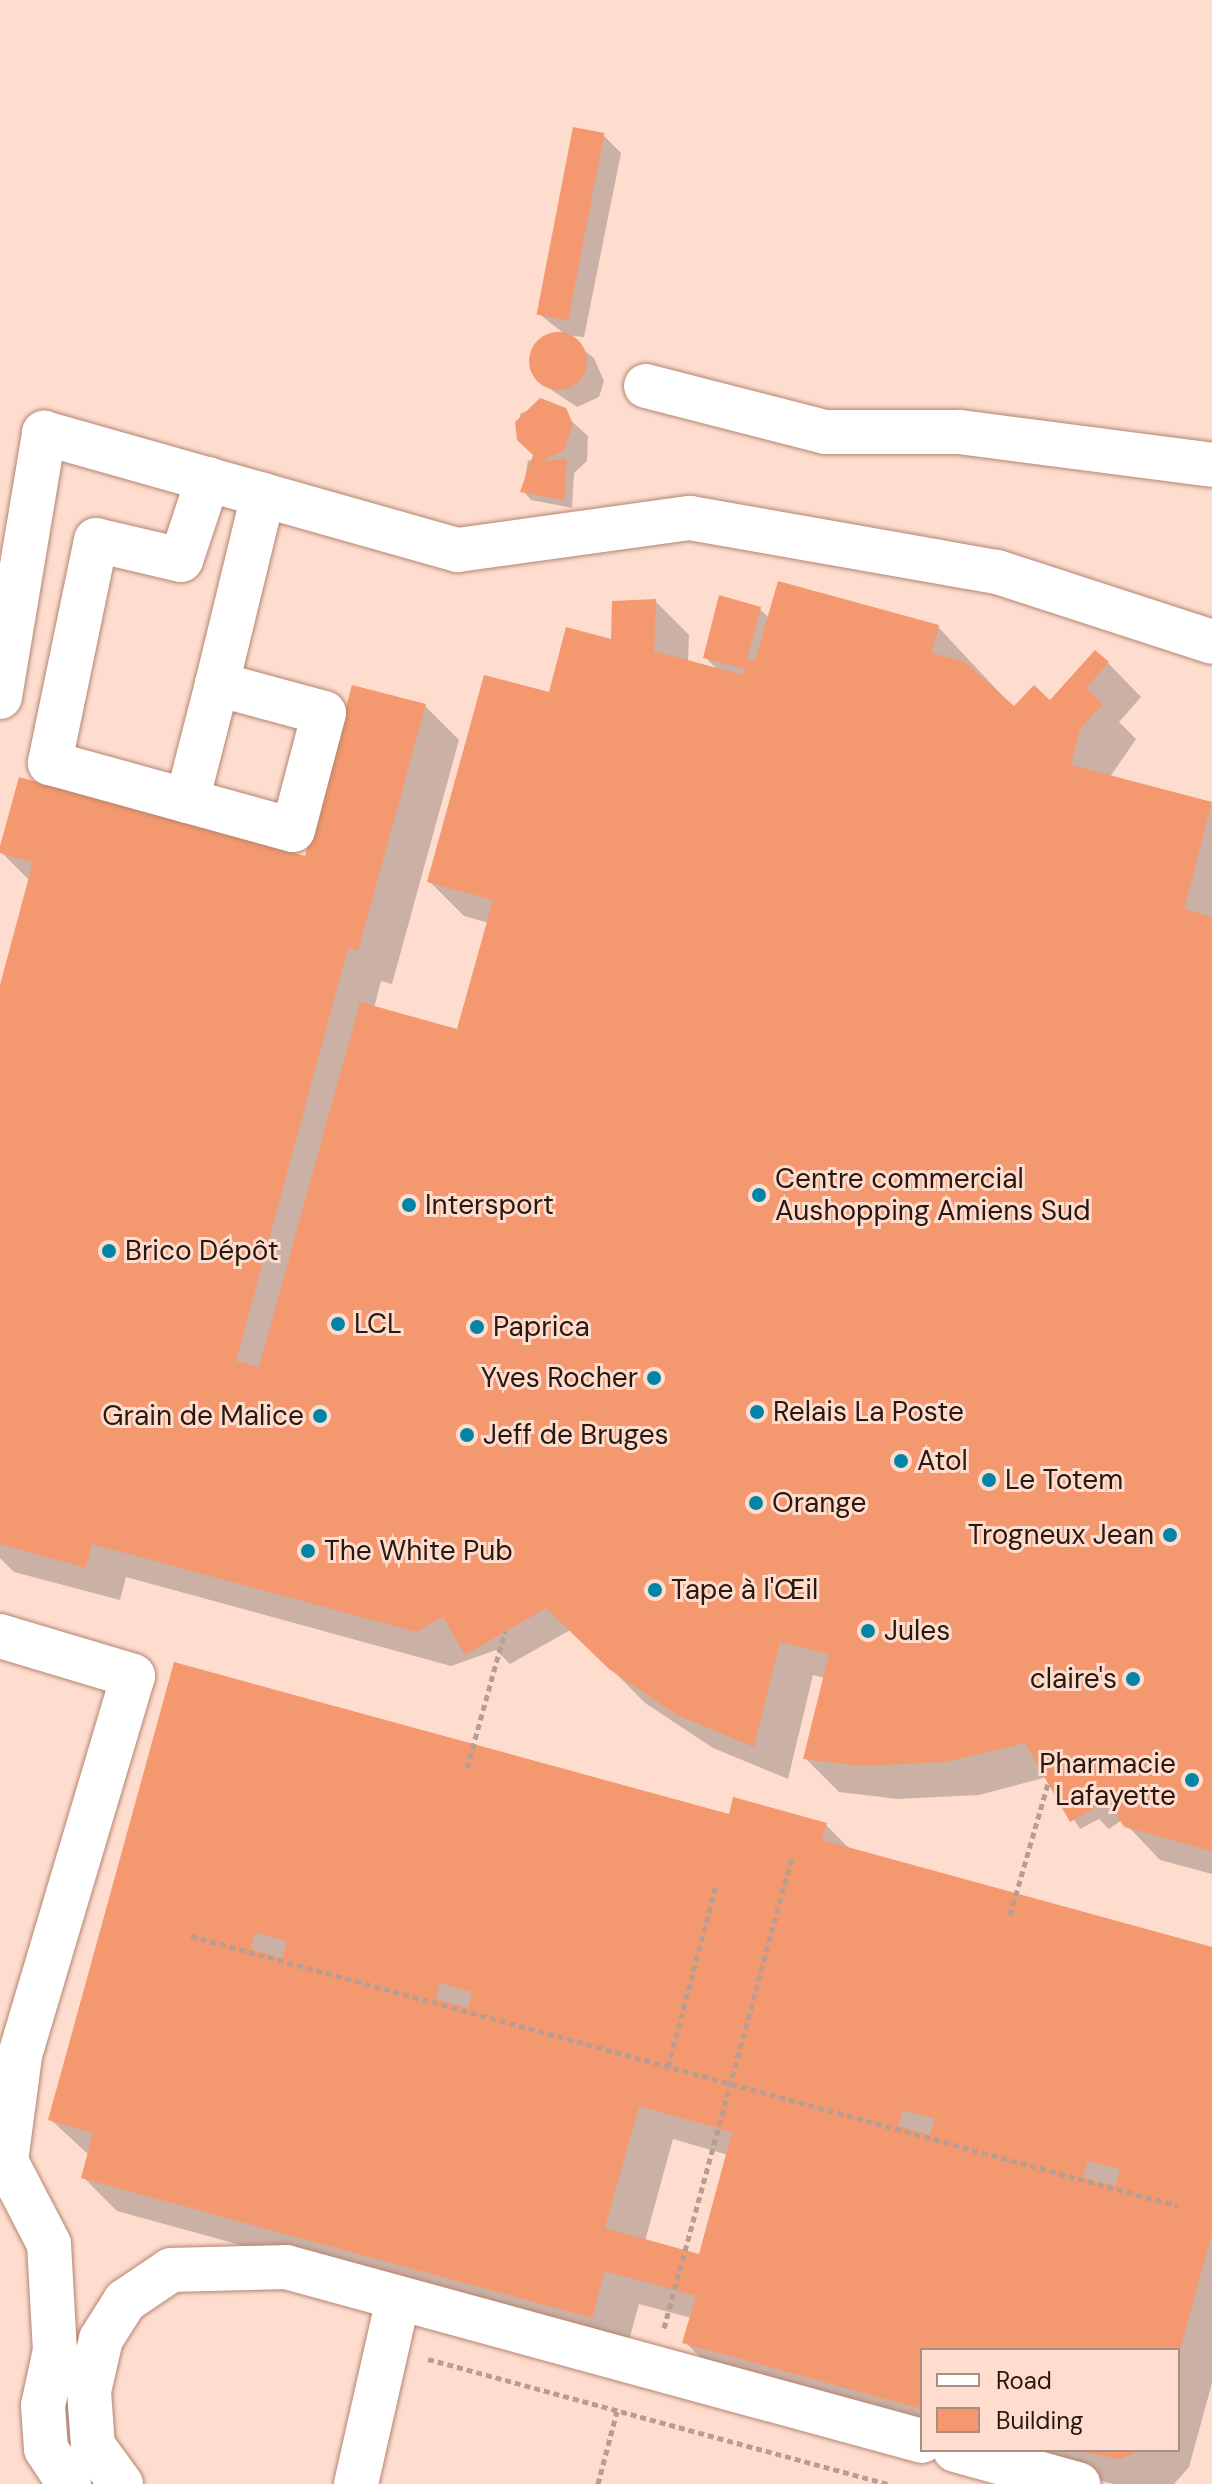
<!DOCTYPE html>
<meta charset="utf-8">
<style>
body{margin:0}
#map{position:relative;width:1212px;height:2484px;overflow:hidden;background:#feddcf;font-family:"DM Sans",sans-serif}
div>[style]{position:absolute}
.shadow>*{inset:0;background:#0003}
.building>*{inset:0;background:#f4986f;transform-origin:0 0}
.round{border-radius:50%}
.path>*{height:5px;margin-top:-2.5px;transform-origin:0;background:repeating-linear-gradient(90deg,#ba9d91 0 6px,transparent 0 10px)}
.roads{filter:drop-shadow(0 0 2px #b5846f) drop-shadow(0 0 2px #b5846f)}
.minor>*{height:44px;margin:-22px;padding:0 22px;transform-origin:22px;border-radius:22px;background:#fff}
.dots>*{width:22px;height:22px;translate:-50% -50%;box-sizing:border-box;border:4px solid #feddcf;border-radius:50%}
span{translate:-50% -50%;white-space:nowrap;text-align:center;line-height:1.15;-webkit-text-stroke:6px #feddcf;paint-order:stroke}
.poi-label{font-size:28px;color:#2a170f}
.left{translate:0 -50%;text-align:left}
.right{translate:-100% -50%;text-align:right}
.legend{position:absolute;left:920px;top:2348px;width:260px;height:104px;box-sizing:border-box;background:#feddcf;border:2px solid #a98e82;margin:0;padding:10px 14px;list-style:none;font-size:24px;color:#2a170f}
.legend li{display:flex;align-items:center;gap:16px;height:40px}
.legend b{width:40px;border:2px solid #a98e82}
</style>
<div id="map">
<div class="shadow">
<div style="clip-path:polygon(603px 135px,621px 153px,584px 337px,564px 335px,594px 358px,604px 381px,599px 397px,577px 407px,541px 383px,530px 360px,536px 344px,562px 332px,538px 313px)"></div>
<div style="clip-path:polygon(549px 401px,588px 436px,587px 461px,574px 473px,572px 508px,531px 500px,523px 491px,528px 460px,543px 463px,519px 439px,520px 414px)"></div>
<div style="clip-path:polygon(655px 601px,689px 635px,688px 662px,718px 670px,705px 657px,760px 609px,769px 618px,938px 627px,1014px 708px,1050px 703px,1108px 663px,1141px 697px,1119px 722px,1136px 739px,1110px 777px,1212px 805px,1212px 1874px,1160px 1860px,1122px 1820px,1109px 1829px,1099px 1819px,1080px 1829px,1047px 1777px,979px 1795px,898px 1799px,839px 1792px,805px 1758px,825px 1678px,813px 1675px,788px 1779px,713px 1748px,645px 1703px,572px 1629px,510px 1664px,496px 1650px,451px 1666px,126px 1577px,120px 1600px,14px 1572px,0 1558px,0 993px,30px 881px,1px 852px,306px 858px,425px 706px,459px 740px,392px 984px,381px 981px,374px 1008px,458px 1032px,489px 923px,464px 916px,430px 882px,551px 694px)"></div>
<div style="clip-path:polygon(evenodd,175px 1665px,730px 1817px,826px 1825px,851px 1850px,1212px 1949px,1212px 2383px,1189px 2467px,1174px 2484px,1113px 2484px,989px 2450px,1178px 2450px,1178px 2350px,922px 2350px,922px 2432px,719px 2376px,685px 2342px,692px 2318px,639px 2304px,626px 2351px,117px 2211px,83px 2177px,89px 2155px,50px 2119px,175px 1665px,673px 2139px,728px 2155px,700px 2256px,645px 2241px,673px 2139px)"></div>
</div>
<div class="building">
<div style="left:573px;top:127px;width:32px;height:191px;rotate:11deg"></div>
<div class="round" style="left:529px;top:332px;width:58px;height:58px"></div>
<div style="clip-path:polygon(540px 398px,566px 408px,573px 424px,564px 450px,543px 461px,567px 459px,564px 500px,520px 492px,533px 455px,517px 440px,515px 422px)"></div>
<div style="clip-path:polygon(778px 581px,939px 625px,932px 653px,965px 662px,1014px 706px,1034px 685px,1050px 700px,1095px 650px,1109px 662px,1086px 688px,1103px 704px,1080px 729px,1071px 765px,1212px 802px,1184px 909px,1212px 917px,1212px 1851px,1124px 1827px,1108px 1800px,1070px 1822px,1025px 1743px,945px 1762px,862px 1766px,803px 1759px,829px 1654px,780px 1642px,754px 1747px,677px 1715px,609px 1669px,546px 1608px,465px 1655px,443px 1617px,416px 1632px,92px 1544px,86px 1568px,0 1544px,0 985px,33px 862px,0 853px,0 846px,19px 777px,305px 856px,352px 685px,426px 704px,358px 951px,348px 948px,236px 1361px,259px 1367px,360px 1002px,457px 1029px,493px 900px,427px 882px,484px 675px,549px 692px,566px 627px,611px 639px,612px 601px,656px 599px,654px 651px,743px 675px,745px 669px,703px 658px,719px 595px,761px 607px,747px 659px,755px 661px)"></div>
<div style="clip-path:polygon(evenodd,174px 1662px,729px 1814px,733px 1797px,827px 1823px,822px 1840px,1212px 1947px,1212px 2233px,1180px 2350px,922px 2350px,922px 2409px,682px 2343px,696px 2296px,605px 2271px,592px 2318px,81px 2178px,93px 2133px,48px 2120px,174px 1662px,255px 1933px,287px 1941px,282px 1958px,251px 1949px,255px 1933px,174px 1662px,440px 1983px,472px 1992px,468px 2008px,436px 1999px,440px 1983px,174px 1662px,639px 2106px,732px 2132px,699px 2254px,605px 2228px,639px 2106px,174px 1662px,903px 2110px,935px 2119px,930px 2135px,898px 2126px,903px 2110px,174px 1662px,1088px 2161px,1120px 2169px,1115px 2186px,1083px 2177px,1088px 2161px)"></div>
<div style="clip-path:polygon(1141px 2450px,1120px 2459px,1078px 2451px,1078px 2450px)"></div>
</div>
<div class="path">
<div style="left:467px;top:1768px;width:142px;rotate:-74.5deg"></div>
<div style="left:1010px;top:1915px;width:137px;rotate:-73.9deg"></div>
<div style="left:191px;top:1936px;width:1023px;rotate:15.3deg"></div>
<div style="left:668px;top:2067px;width:188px;rotate:-75.2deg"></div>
<div style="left:664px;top:2328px;width:486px;rotate:-74.8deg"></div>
<div style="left:428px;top:2359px;width:476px;rotate:15.2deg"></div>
<div style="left:598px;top:2484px;width:75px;rotate:-75.4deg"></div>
</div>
<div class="roads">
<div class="minor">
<div style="left:646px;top:386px;width:185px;rotate:14.4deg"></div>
<div style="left:825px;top:432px;width:134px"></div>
<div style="left:959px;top:432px;width:255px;rotate:7.4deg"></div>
<div style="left:208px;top:479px;width:85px;rotate:108.4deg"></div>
<div style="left:181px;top:560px;width:87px;rotate:-166.8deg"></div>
<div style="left:96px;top:540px;width:228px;rotate:101.7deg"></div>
<div style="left:50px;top:763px;width:252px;rotate:15.4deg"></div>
<div style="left:293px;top:830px;width:121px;rotate:-75.2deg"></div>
<div style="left:324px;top:713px;width:111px;rotate:-164.8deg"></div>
<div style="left:217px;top:684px;width:195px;rotate:-76.3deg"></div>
<div style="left:0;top:697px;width:268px;rotate:-80.5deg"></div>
<div style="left:44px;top:433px;width:430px;rotate:15.8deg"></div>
<div style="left:458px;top:550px;width:234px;rotate:-7.9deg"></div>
<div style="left:690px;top:518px;width:312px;rotate:10deg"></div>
<div style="left:997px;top:572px;width:226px;rotate:18deg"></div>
<div style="left:187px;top:801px;width:121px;rotate:-75.6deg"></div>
<div style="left:0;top:1636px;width:139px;rotate:16.7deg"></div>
<div style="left:133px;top:1676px;width:396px;rotate:106.6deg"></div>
<div style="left:20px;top:2056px;width:106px;rotate:97.6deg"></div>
<div style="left:6px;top:2161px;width:93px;rotate:62.6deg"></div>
<div style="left:49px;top:2244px;width:106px;rotate:86.8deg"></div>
<div style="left:55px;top:2350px;width:57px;rotate:102.1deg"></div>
<div style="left:43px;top:2406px;width:43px;rotate:86deg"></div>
<div style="left:46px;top:2449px;width:42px;rotate:56.7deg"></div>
<div style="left:955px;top:2450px;width:128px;rotate:15.5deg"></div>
<div style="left:121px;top:2484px;width:47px;rotate:-126.4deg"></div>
<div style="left:93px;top:2446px;width:55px;rotate:-94.2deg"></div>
<div style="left:89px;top:2391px;width:53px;rotate:-77deg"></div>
<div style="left:101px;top:2339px;width:45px;rotate:-57.7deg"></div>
<div style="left:125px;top:2301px;width:55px;rotate:-34deg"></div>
<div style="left:171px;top:2270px;width:115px;rotate:-1.5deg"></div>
<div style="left:286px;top:2267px;width:659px;rotate:15.3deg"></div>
<div style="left:356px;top:2484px;width:190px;rotate:-77.2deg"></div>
</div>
</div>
<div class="dots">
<div style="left:759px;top:1195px;background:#0085a8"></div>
<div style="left:409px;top:1205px;background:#0085a8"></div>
<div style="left:109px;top:1251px;background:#0085a8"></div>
<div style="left:338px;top:1324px;background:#0085a8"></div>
<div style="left:477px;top:1327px;background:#0085a8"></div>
<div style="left:654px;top:1378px;background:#0085a8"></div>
<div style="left:757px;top:1412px;background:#0085a8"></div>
<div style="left:320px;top:1416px;background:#0085a8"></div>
<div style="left:467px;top:1435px;background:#0085a8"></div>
<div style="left:901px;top:1461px;background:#0085a8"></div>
<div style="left:989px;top:1480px;background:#0085a8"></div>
<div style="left:756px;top:1503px;background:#0085a8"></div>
<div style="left:1170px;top:1535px;background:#0085a8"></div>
<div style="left:308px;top:1551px;background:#0085a8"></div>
<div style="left:655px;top:1590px;background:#0085a8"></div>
<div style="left:868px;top:1631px;background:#0085a8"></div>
<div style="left:1133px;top:1679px;background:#0085a8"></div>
<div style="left:1192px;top:1780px;background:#0085a8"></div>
</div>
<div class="poi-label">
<span class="left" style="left:775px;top:1195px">Centre commercial<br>Aushopping Amiens Sud</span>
<span class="left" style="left:425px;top:1205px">Intersport</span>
<span class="left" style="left:125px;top:1251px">Brico Dépôt</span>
<span class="left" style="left:354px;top:1324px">LCL</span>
<span class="left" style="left:493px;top:1327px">Paprica</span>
<span class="right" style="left:638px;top:1378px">Yves Rocher</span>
<span class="left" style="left:773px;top:1412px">Relais La Poste</span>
<span class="right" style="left:304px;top:1416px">Grain de Malice</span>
<span class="left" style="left:483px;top:1435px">Jeff de Bruges</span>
<span class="left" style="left:917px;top:1461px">Atol</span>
<span class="left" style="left:1005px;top:1480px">Le Totem</span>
<span class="left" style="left:772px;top:1503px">Orange</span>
<span class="right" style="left:1154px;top:1535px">Trogneux Jean</span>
<span class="left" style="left:324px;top:1551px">The White Pub</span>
<span class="left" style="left:671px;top:1590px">Tape à l'Œil</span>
<span class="left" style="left:884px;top:1631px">Jules</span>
<span class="right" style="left:1117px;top:1679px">claire's</span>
<span class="right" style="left:1176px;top:1780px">Pharmacie<br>Lafayette</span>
</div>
<ul class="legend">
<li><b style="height:10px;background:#fff"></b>Road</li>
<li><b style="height:22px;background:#f4986f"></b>Building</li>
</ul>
</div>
